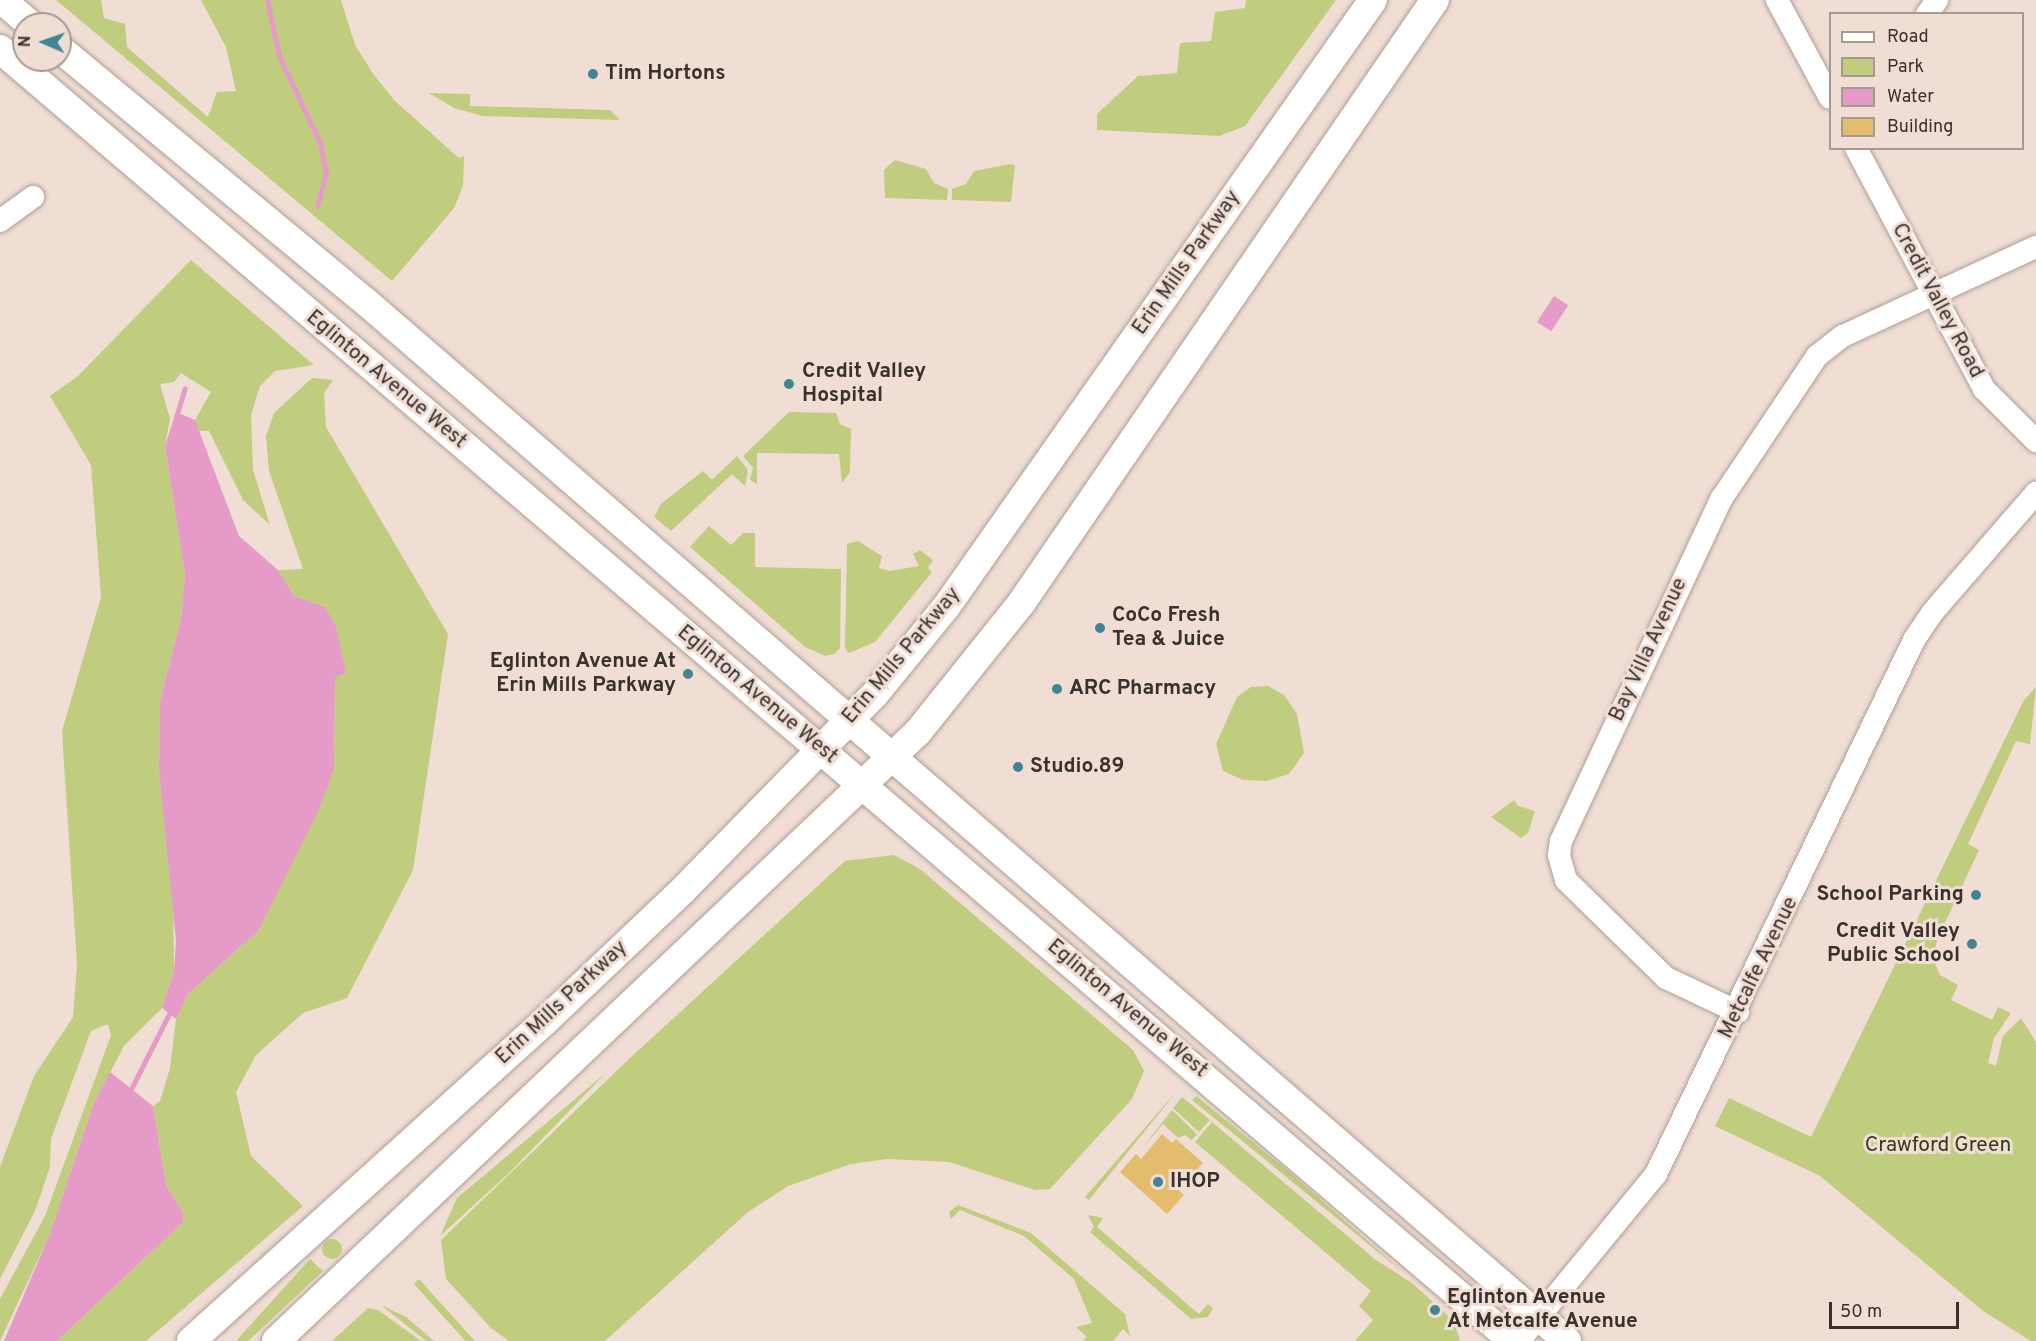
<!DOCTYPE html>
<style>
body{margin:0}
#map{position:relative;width:2036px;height:1341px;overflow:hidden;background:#f0ded5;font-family:Overpass,sans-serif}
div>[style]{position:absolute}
.green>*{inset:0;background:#c0cc7e;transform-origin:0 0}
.round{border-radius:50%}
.water>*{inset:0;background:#e59ac7;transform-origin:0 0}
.stream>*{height:5px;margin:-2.5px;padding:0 2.5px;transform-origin:2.5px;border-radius:2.5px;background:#e59ac7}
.building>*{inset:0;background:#e4bc6e}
.roads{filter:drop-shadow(0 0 2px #af9e95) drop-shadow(0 0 2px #af9e95)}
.minor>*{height:22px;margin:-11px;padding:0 11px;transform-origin:11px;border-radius:11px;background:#fff}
.major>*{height:28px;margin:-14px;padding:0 14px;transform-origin:14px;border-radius:14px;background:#fff}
.dots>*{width:16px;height:16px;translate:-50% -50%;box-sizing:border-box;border:3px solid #f0ded5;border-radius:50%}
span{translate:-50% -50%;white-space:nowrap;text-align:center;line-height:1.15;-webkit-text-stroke:6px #f0ded5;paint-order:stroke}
.poi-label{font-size:21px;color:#38312d;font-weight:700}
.left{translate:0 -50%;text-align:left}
.right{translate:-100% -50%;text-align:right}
.street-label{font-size:21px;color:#38312d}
.park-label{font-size:21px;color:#353a17}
.legend{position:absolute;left:1829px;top:12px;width:195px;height:138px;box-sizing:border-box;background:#f0ded5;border:2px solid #a69992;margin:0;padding:8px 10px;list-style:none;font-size:18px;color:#38312d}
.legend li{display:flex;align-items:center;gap:12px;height:30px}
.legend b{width:30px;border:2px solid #a69992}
.north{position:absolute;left:12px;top:12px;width:60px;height:60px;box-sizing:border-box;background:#f0ded5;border:2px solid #a69992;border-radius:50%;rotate:272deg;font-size:16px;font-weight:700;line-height:24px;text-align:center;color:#38312d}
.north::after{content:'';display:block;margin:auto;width:21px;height:27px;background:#418494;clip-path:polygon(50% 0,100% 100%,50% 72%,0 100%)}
.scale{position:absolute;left:1829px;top:1302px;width:130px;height:27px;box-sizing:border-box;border:3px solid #38312d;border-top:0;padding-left:8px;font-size:18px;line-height:21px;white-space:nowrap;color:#38312d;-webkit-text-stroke:4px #f0ded5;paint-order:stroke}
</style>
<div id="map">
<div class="green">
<div style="clip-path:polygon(56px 0,101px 0,104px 18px,125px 24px,127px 47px,208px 117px,217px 92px,236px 91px,226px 47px,201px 0,341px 0,355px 45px,374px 75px,395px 101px,459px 158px,464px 156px,463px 186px,454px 208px,392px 281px)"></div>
<div style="clip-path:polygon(1246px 0,1336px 0,1245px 126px,1219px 136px,1097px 130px,1097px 114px,1138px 76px,1177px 73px,1180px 43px,1211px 41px,1215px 12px,1245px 8px)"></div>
<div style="clip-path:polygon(429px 93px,470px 94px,470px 106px,610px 110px,620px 120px,483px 116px,454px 108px)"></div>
<div style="clip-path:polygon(895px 160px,926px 169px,934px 183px,948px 189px,947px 200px,885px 198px,884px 170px)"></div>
<div style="clip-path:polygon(1010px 164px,1015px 165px,1011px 202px,952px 200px,952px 189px,966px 184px,974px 171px)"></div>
<div style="clip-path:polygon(191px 260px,314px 365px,275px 371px,260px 386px,251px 415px,253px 470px,270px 525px,243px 500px,209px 431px,196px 431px,195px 420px,211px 392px,181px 373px,174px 382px,160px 384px,170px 419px,165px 446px,185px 573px,181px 619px,160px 701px,159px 770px,173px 878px,174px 971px,162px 1008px,124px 1046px,94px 1103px,49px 1236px,0 1341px,0 1299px,45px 1216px,111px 1035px,108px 1024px,91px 1031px,51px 1139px,50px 1167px,35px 1211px,0 1279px,0 1167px,34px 1076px,73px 1017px,77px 965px,62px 731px,101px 597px,91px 465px,50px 396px,78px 376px)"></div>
<div style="clip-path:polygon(312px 378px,333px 380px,324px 393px,326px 427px,448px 634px,413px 870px,347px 998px,303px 1013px,256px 1055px,236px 1092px,251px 1156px,303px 1206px,146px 1341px,57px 1341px,183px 1222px,183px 1212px,166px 1185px,153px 1106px,160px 1101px,170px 1068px,176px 1019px,188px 994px,258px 931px,334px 769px,335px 677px,325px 607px,294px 596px,278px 570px,303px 569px,269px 471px,266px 436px,274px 413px)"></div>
<div style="clip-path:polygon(789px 412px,836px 413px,840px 424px,851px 429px,850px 472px,842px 483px,839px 454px,757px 453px,757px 484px,750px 480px,753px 468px,743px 456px)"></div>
<div style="clip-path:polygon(737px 456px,748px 470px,745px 486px,732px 474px,671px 531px,654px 517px,661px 504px,703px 471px,712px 480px)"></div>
<div style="clip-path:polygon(709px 526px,731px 545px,743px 533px,755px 533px,755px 567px,841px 569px,840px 648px,834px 654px,825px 656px,805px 647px,690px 547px)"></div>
<div style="clip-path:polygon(858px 541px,882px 556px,879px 568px,890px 571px,919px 566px,913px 554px,920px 550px,933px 560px,928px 568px,932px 572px,875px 642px,849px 653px,845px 648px,847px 544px)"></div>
<div style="clip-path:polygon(1268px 686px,1284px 695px,1297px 714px,1304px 753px,1289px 774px,1266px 781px,1243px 780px,1223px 771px,1216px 744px,1237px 697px,1251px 687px)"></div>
<div style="clip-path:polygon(2036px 687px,2030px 744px,2016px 741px,1968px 844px,1979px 850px,1937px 940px,1933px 959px,1940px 975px,1958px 985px,1951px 1000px,1992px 1020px,1998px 1007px,2011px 1013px,1994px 1038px,1988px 1063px,1996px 1066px,2003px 1036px,2021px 1018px,2036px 1042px,2036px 1341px,2031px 1341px,1983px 1311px,1820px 1176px,1715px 1126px,1729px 1098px,1811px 1137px,2024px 700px)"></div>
<div style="clip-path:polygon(1514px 800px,1518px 806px,1535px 811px,1528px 833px,1521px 838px,1491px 817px)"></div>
<div style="clip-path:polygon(894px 855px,920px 869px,1133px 1050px,1144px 1071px,1132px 1099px,1050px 1189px,1035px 1190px,949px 1162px,887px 1159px,851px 1164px,788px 1186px,748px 1212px,605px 1341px,509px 1341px,491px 1328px,446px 1279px,441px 1240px,629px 1059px,845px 861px)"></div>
<div style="clip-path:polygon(606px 1073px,510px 1172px,440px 1236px,457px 1198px)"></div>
<div style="clip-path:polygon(1174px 1095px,1089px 1200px,1085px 1197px,1168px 1101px)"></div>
<div style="clip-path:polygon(1196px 1096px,1286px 1169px,1405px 1274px,1192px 1100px)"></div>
<div style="clip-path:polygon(1182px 1097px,1210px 1120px,1199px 1132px,1173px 1108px)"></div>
<div style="clip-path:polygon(1172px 1110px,1197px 1134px,1192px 1140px,1185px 1135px,1178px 1138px,1163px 1124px,1140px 1151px)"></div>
<div style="clip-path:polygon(1212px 1122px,1376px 1260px,1412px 1283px,1454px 1321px,1460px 1341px,1355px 1341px,1373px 1320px,1359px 1306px,1371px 1291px,1195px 1142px)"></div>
<div style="clip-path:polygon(958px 1205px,1031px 1233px,1125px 1314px,1130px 1336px,1123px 1329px,1113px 1341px,1083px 1341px,1087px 1337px,1076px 1327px,1092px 1323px,1074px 1279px,1024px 1236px,960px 1210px,951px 1219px,949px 1212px)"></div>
<div style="clip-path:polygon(1088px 1215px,1103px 1218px,1097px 1227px,1199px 1314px,1208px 1304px,1213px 1308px,1208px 1317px,1191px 1319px,1168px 1299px,1090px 1232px,1094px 1227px)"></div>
<div class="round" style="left:322px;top:1239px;width:20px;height:20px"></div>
<div style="clip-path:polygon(310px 1259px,323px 1271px,248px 1341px,236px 1341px)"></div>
<div style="left:419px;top:1279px;width:84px;height:7px;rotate:48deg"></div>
<div style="clip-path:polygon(381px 1305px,406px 1317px,434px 1341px,426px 1341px)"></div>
<div style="clip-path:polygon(368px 1308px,378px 1310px,421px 1341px,332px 1341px)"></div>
</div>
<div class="water">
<div style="left:1554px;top:296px;width:17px;height:31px;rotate:33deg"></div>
<div style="clip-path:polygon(176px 412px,195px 420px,239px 536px,278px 570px,294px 596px,325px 607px,336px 627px,346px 673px,335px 677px,334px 769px,319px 809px,258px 931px,188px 994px,176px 1019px,162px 1008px,174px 971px,176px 941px,159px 770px,160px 701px,181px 619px,185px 574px,165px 446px)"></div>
<div style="clip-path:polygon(110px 1072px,153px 1106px,166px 1185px,183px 1212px,183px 1222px,57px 1341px,4px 1341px,49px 1236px,94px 1103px)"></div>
</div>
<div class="stream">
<div style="left:267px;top:0;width:57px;rotate:77.9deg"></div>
<div style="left:279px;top:56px;width:96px;rotate:64.8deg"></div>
<div style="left:320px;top:143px;width:31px;rotate:79deg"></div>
<div style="left:326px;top:173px;width:34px;rotate:105deg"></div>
<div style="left:176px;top:417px;width:30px;rotate:-73deg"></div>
<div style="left:129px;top:1093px;width:95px;rotate:-63.2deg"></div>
</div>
<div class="building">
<div style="clip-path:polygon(1162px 1134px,1172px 1143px,1176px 1139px,1203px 1163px,1179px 1190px,1184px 1195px,1167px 1214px,1120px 1172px,1136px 1154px,1141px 1159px)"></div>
</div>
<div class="roads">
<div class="minor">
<div style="left:1777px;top:0;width:111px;rotate:61.6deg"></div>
<div style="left:1927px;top:14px;width:17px;rotate:-54deg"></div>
<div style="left:1856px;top:148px;width:273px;rotate:62deg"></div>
<div style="left:1984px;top:389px;width:74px;rotate:45deg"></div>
<div style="left:0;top:221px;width:41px;rotate:-36deg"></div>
<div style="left:1738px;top:1012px;width:80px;rotate:-154.7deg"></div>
<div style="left:1666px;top:978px;width:140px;rotate:-135.6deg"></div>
<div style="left:1566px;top:880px;width:26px;rotate:-106deg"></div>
<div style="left:1559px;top:855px;width:14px;rotate:-82deg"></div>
<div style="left:1561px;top:841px;width:379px;rotate:-64.9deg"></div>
<div style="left:1722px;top:498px;width:171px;rotate:-56.2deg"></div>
<div style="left:1817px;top:356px;width:33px;rotate:-38deg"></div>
<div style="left:1843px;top:336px;width:213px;rotate:-24.8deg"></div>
<div style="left:1519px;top:1341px;width:216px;rotate:-50.6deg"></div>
<div style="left:1656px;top:1174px;width:593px;rotate:-64.21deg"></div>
<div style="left:1914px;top:640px;width:32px;rotate:-56deg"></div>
<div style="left:1932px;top:613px;width:159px;rotate:-49.1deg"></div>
</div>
<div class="major">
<div style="left:2px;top:0;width:37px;rotate:41deg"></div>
<div style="left:0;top:49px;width:1990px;rotate:40.5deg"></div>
<div style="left:60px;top:49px;width:397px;rotate:39.6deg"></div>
<div style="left:366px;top:302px;width:1588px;rotate:40.86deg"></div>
<div style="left:191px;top:1341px;width:476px;rotate:-42.1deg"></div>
<div style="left:544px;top:1022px;width:192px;rotate:-43.5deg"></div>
<div style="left:683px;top:890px;width:274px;rotate:-45.6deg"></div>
<div style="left:875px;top:694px;width:112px;rotate:-50.8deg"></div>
<div style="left:946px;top:607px;width:742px;rotate:-54.88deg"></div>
<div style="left:276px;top:1341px;width:885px;rotate:-43.49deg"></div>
<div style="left:918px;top:732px;width:166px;rotate:-51.3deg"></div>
<div style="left:1022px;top:602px;width:730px;rotate:-55.55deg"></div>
</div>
</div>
<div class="dots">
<div style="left:593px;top:74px;background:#418494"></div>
<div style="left:789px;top:384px;background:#418494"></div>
<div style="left:1100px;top:628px;background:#418494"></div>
<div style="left:688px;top:674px;background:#418494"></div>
<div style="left:1057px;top:689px;background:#418494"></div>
<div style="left:1018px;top:767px;background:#418494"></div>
<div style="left:1976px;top:895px;background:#418494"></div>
<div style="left:1972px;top:944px;background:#418494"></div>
<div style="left:1158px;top:1182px;background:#418494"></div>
<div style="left:1435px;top:1310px;background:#418494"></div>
</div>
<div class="poi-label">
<span class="left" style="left:605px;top:74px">Tim Hortons</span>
<span class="left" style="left:802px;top:384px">Credit Valley<br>Hospital</span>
<span class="left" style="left:1112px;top:628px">CoCo Fresh<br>Tea &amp; Juice</span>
<span class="right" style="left:676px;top:674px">Eglinton Avenue At<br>Erin Mills Parkway</span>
<span class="left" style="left:1069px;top:689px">ARC Pharmacy</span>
<span class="left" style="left:1030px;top:767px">Studio.89</span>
<span class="right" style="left:1964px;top:895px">School Parking</span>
<span class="right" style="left:1960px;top:944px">Credit Valley<br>Public School</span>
<span class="left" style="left:1170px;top:1182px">IHOP</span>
<span class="left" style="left:1447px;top:1310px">Eglinton Avenue<br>At Metcalfe Avenue</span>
</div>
<div class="street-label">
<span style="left:1187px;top:263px;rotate:-55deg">Erin Mills Parkway</span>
<span style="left:1937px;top:301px;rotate:62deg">Credit Valley Road</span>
<span style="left:386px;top:380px;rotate:40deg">Eglinton Avenue West</span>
<span style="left:1649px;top:650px;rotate:-65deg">Bay Villa Avenue</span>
<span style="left:902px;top:656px;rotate:-50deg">Erin Mills Parkway</span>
<span style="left:757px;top:695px;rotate:40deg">Eglinton Avenue West</span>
<span style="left:1759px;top:968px;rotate:-64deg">Metcalfe Avenue</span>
<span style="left:562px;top:1003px;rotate:-43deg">Erin Mills Parkway</span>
<span style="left:1127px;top:1009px;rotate:40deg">Eglinton Avenue West</span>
</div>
<div class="park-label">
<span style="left:1938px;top:1146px">Crawford Green</span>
</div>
<ul class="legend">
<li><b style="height:8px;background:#fff"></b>Road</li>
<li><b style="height:16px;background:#c0cc7e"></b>Park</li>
<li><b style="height:16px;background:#e59ac7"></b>Water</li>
<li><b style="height:16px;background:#e4bc6e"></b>Building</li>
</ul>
<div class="north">N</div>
<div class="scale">50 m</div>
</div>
